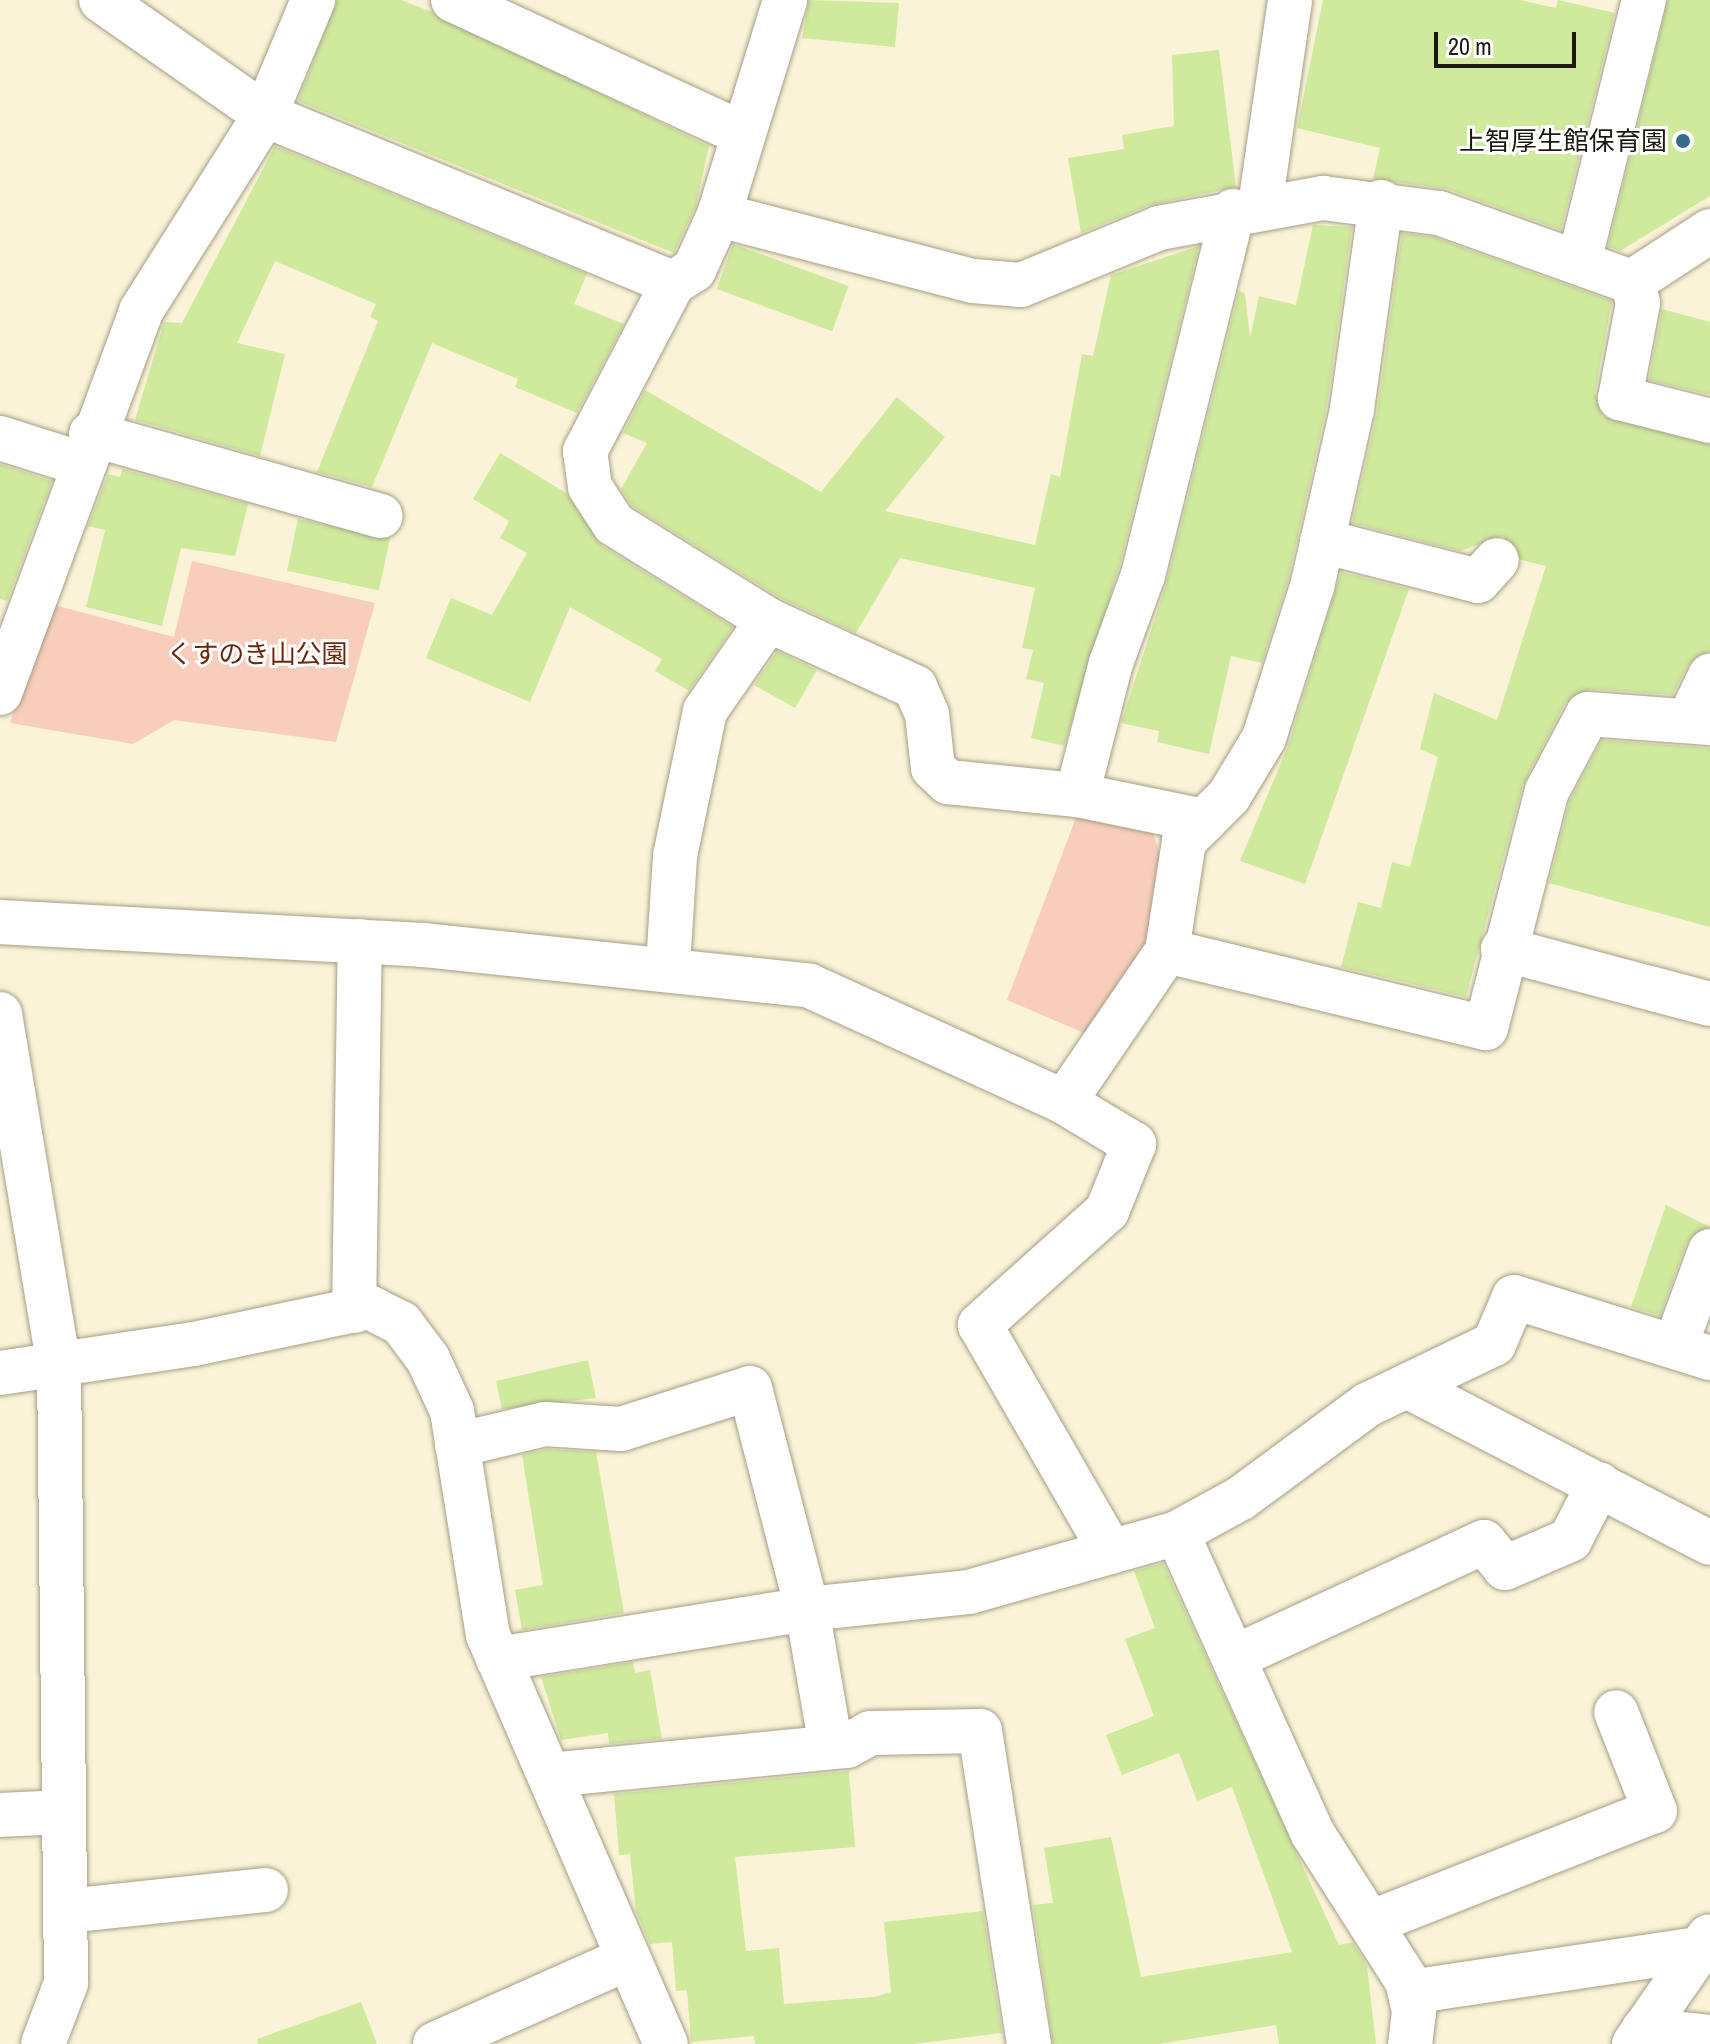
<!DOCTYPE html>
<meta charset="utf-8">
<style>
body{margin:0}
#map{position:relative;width:1710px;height:2044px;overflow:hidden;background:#faf3d8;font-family:"Archivo Narrow","Noto Sans JP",sans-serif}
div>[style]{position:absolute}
.green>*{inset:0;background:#f9cdbc}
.building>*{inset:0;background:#cfe99d;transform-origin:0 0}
.roads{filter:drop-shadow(0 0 2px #a59f86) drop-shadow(0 0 2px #a59f86)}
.minor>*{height:44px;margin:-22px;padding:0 22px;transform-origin:22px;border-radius:22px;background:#fff}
.dots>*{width:22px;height:22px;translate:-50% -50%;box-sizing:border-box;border:4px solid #fff;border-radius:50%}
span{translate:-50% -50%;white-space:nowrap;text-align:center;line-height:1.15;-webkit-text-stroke:6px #fff;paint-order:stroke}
.poi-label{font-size:26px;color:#1c1910}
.right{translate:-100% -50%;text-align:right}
.park-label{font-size:26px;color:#6c2708}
.scale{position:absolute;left:1434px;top:32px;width:142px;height:36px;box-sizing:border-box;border:4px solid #1c1910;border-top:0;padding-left:10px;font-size:24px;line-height:28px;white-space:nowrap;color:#1c1910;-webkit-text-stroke:6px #fff;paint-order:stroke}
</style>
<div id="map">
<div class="green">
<div style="clip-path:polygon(192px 561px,375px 603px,336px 742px,174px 720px,133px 744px,10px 723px,47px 603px,174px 637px)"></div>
<div style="clip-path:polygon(1077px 815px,1152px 830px,1162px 861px,1146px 949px,1091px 1036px,1007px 1000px)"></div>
</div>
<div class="building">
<div style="clip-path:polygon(337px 0,401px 0,432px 12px,709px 146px,696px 206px,674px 253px,298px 101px)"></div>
<div style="clip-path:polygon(809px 0,899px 3px,895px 47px,802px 38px)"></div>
<div style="clip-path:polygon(1323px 0,1520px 0,1556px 8px,1558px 0,1615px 13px,1561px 230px,1447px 189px,1373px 179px,1380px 148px,1297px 128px)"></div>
<div style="clip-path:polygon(1668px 0,1710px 0,1710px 196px,1620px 251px,1608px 247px)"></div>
<div style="clip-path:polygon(1219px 50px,1236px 187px,1150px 205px,1081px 233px,1068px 158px,1124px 149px,1122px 135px,1174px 126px,1172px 55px)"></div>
<div style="clip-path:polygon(275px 146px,587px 274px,574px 304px,624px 324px,577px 413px,515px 387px,518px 379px,432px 343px,372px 487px,317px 472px,378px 321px,370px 317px,376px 304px,275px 261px,237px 343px,285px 354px,260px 456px,135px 420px,164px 322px,182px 323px)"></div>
<div style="clip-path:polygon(1313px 225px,1352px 227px,1327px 405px,1288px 580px,1262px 663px,1231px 656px,1209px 754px,1157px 742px,1159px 731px,1121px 723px,1167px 581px,1239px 291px,1245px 293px,1250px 338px,1259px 296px,1296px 305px)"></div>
<div style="clip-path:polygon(1402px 233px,1433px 237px,1612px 301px,1595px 393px,1602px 416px,1710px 445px,1710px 651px,1688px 665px,1673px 695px,1590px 689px,1566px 702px,1523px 785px,1466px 997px,1341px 967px,1358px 902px,1381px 908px,1392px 862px,1410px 867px,1438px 757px,1420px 749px,1434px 693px,1497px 720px,1546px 566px,1521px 560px,1503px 536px,1460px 551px,1352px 523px,1377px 413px)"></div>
<div style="left:733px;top:244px;width:123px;height:48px;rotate:20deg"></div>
<div style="clip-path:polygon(1199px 246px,1119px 568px,1064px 746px,1031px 738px,1044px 683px,1026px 679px,1033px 650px,1022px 648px,1035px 588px,900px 558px,856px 633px,780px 598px,632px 506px,621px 489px,647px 443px,623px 433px,645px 390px,821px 492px,897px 397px,945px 437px,885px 511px,1035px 545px,1051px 474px,1060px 477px,1082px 354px,1093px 356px,1111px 275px)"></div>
<div style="clip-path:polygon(1662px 309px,1710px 322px,1710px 395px,1649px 380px)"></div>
<div style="clip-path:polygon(500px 453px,566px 493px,601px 545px,733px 627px,689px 691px,655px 671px,662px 659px,570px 607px,530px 702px,426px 658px,451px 598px,492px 615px,527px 553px,500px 538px,509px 521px,473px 499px)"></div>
<div style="clip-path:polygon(0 464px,52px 481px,7px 601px,0 599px)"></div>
<div style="clip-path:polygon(122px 469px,248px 504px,235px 556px,181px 548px,162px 626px,86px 607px,105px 530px,88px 526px,108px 474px,120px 477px)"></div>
<div style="left:298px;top:519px;width:94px;height:53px;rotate:12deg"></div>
<div style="clip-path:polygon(1341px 572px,1409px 589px,1305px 884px,1240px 861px,1288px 746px)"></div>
<div style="clip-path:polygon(777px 651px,817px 670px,795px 708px,754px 685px)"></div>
<div style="clip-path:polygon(1602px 740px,1710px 748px,1710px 927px,1549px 883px,1570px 800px)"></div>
<div style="clip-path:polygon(1666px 1205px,1710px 1227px,1687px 1242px,1660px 1316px,1631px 1307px)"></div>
<div style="clip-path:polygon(588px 1360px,596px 1398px,502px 1409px,496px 1381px)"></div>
<div style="clip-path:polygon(547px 1449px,596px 1452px,624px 1613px,522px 1630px,515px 1590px,543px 1585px,522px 1455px)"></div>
<div style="clip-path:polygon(1163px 1563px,1339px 1945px,1353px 1942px,1367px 1966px,1376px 2044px,1279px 2044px,1276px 2025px,1159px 2044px,1053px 2044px,1033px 1905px,1053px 1903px,1044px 1848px,1111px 1837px,1141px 1977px,1292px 1952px,1232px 1787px,1197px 1801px,1179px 1753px,1122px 1775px,1106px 1735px,1154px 1716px,1125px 1639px,1155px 1628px,1134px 1571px)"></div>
<div style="clip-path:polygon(633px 1662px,635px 1673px,650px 1670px,662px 1739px,609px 1744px,608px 1733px,561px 1740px,541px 1677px)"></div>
<div style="clip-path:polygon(849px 1771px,855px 1847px,735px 1857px,746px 1951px,779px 1948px,784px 2004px,874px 1997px,891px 1992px,884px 1922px,983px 1911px,1002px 2033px,913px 2044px,755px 2044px,754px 2036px,691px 2042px,687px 1990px,676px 1991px,672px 1942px,650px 1944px,636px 1912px,630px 1854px,619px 1855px,614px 1794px)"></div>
<div style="clip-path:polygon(361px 2002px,377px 2044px,258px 2044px,257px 2039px)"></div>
</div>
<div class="roads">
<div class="minor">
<div style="left:101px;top:0;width:200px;rotate:35deg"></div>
<div style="left:265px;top:115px;width:441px;rotate:22.4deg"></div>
<div style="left:673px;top:283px;width:25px;rotate:-32deg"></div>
<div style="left:694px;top:270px;width:60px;rotate:-65.6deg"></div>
<div style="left:719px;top:215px;width:225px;rotate:-72.9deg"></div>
<div style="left:453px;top:0;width:319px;rotate:24.8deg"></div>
<div style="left:1260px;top:206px;width:208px;rotate:-81.7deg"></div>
<div style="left:719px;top:215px;width:262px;rotate:14.6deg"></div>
<div style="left:973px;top:281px;width:48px;rotate:4.8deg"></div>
<div style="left:1021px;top:285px;width:149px;rotate:-22.4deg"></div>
<div style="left:1159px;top:228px;width:167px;rotate:-10.4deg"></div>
<div style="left:1323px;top:198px;width:117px;rotate:7.4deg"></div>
<div style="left:1439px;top:213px;width:205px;rotate:19.7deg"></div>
<div style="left:1632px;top:282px;width:93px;rotate:-33.2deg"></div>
<div style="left:1579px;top:262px;width:270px;rotate:-76.1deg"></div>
<div style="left:1632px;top:282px;width:22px;rotate:74deg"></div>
<div style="left:1638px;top:303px;width:97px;rotate:100.7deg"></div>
<div style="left:1620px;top:398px;width:93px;rotate:14.3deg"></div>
<div style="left:673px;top:283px;width:190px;rotate:117.6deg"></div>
<div style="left:585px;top:451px;width:36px;rotate:82deg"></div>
<div style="left:590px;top:487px;width:44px;rotate:57deg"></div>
<div style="left:614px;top:524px;width:181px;rotate:31.9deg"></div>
<div style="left:768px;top:620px;width:162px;rotate:24.5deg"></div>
<div style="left:915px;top:687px;width:30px;rotate:66deg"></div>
<div style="left:927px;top:714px;width:54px;rotate:83.7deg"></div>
<div style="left:933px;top:768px;width:21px;rotate:43deg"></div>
<div style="left:948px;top:782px;width:130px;rotate:5.8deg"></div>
<div style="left:1077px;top:795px;width:130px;rotate:11.6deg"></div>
<div style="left:91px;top:434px;width:301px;rotate:15.8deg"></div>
<div style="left:0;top:438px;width:83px;rotate:17.6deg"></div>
<div style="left:1322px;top:541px;width:161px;rotate:14.4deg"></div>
<div style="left:1478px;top:581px;width:28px;rotate:-48deg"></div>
<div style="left:0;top:693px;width:407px;rotate:-69.7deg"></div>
<div style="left:141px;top:311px;width:232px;rotate:-57.7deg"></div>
<div style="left:265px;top:115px;width:125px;rotate:-67.3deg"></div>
<div style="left:1690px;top:718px;width:47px;rotate:-64.5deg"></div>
<div style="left:1077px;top:795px;width:136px;rotate:-75.6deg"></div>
<div style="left:1111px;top:663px;width:94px;rotate:-70deg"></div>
<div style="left:1143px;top:575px;width:375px;rotate:-76.1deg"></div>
<div style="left:0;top:922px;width:424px;rotate:3.1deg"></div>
<div style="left:423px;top:945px;width:389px;rotate:6deg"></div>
<div style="left:810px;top:986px;width:279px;rotate:24.5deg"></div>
<div style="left:1064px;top:1102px;width:183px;rotate:-55.7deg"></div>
<div style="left:1167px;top:951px;width:111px;rotate:-81.2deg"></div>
<div style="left:1184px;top:841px;width:64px;rotate:-45deg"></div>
<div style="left:1229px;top:796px;width:68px;rotate:-58.9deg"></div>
<div style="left:1264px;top:738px;width:158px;rotate:-72.4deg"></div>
<div style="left:1312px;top:587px;width:182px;rotate:-77.3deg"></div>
<div style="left:1352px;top:409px;width:209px;rotate:-82deg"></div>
<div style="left:1503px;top:949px;width:214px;rotate:14.9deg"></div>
<div style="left:1167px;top:951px;width:328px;rotate:13.6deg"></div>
<div style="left:1486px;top:1028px;width:245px;rotate:-75.6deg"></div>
<div style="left:1547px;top:791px;width:87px;rotate:-62deg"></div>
<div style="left:1588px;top:714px;width:122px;rotate:4.2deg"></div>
<div style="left:668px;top:965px;width:109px;rotate:-86.3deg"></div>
<div style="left:675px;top:856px;width:148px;rotate:-78.3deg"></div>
<div style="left:705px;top:711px;width:111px;rotate:-55.3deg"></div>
<div style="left:0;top:1014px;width:356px;rotate:80.5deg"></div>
<div style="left:59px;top:1365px;width:618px;rotate:89.35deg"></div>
<div style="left:66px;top:1983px;width:65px;rotate:110.7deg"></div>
<div style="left:1064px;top:1102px;width:82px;rotate:31deg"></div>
<div style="left:1134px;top:1144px;width:72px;rotate:111.9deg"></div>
<div style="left:1107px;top:1211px;width:171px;rotate:138.1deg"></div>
<div style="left:980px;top:1325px;width:262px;rotate:60deg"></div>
<div style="left:354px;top:1311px;width:370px;rotate:-89.1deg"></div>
<div style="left:1676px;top:1344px;width:99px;rotate:-69.9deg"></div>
<div style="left:0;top:1373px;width:196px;rotate:-8.5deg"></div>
<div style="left:194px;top:1344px;width:179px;rotate:-11.9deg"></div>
<div style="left:369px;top:1307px;width:36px;rotate:27deg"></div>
<div style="left:401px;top:1323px;width:45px;rotate:53.1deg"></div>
<div style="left:428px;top:1359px;width:57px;rotate:65.2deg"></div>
<div style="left:452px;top:1411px;width:227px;rotate:80.9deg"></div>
<div style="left:488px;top:1635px;width:446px;rotate:66.5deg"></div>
<div style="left:1407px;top:1386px;width:341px;rotate:27.4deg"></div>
<div style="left:457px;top:1445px;width:90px;rotate:-13.4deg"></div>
<div style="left:545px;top:1424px;width:76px;rotate:3.8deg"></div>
<div style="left:621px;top:1429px;width:135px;rotate:-17.6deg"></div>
<div style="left:750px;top:1388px;width:228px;rotate:75.5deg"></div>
<div style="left:807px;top:1609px;width:139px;rotate:80.1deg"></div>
<div style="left:1177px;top:1533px;width:330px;rotate:65.7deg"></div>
<div style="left:1313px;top:1834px;width:174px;rotate:57.4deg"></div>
<div style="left:1407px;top:1981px;width:32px;rotate:77deg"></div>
<div style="left:1414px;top:2012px;width:32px;rotate:97deg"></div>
<div style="left:1235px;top:1657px;width:274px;rotate:-24.8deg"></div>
<div style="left:1484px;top:1542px;width:33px;rotate:51deg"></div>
<div style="left:1505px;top:1568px;width:71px;rotate:-23.3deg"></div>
<div style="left:1570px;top:1540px;width:63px;rotate:-62.6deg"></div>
<div style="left:498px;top:1659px;width:313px;rotate:-9.2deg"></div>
<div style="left:807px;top:1609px;width:163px;rotate:-6deg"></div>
<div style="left:969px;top:1592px;width:216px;rotate:-15.8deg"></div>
<div style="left:1177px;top:1533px;width:73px;rotate:-28.7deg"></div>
<div style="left:1241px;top:1498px;width:157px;rotate:-36.4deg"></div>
<div style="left:1367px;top:1405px;width:141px;rotate:-25.7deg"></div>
<div style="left:1494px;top:1344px;width:51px;rotate:-66.9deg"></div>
<div style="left:1514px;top:1297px;width:205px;rotate:17.3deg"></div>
<div style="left:550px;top:1775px;width:298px;rotate:-5.6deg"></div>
<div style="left:847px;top:1746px;width:26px;rotate:-29deg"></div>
<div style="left:870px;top:1733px;width:110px;rotate:-1deg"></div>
<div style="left:980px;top:1731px;width:317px;rotate:81.1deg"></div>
<div style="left:0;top:1815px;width:64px;rotate:-2.7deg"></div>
<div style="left:66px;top:1911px;width:201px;rotate:-6deg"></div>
<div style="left:1370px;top:1923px;width:306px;rotate:-21.5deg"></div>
<div style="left:1655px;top:1811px;width:106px;rotate:-111.5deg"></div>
<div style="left:1410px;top:1992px;width:291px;rotate:-8.5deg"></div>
<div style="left:1643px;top:2030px;width:67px;rotate:6deg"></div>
<div style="left:435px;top:2044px;width:207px;rotate:-24deg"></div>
<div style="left:1634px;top:2044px;width:131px;rotate:-55.2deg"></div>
</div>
</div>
<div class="dots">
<div style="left:1683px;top:141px;background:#376c88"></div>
</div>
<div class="poi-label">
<span class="right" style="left:1667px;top:141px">上智厚生館保育園</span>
</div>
<div class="park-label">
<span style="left:257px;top:654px">くすのき山公園</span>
</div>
<div class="scale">20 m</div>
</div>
